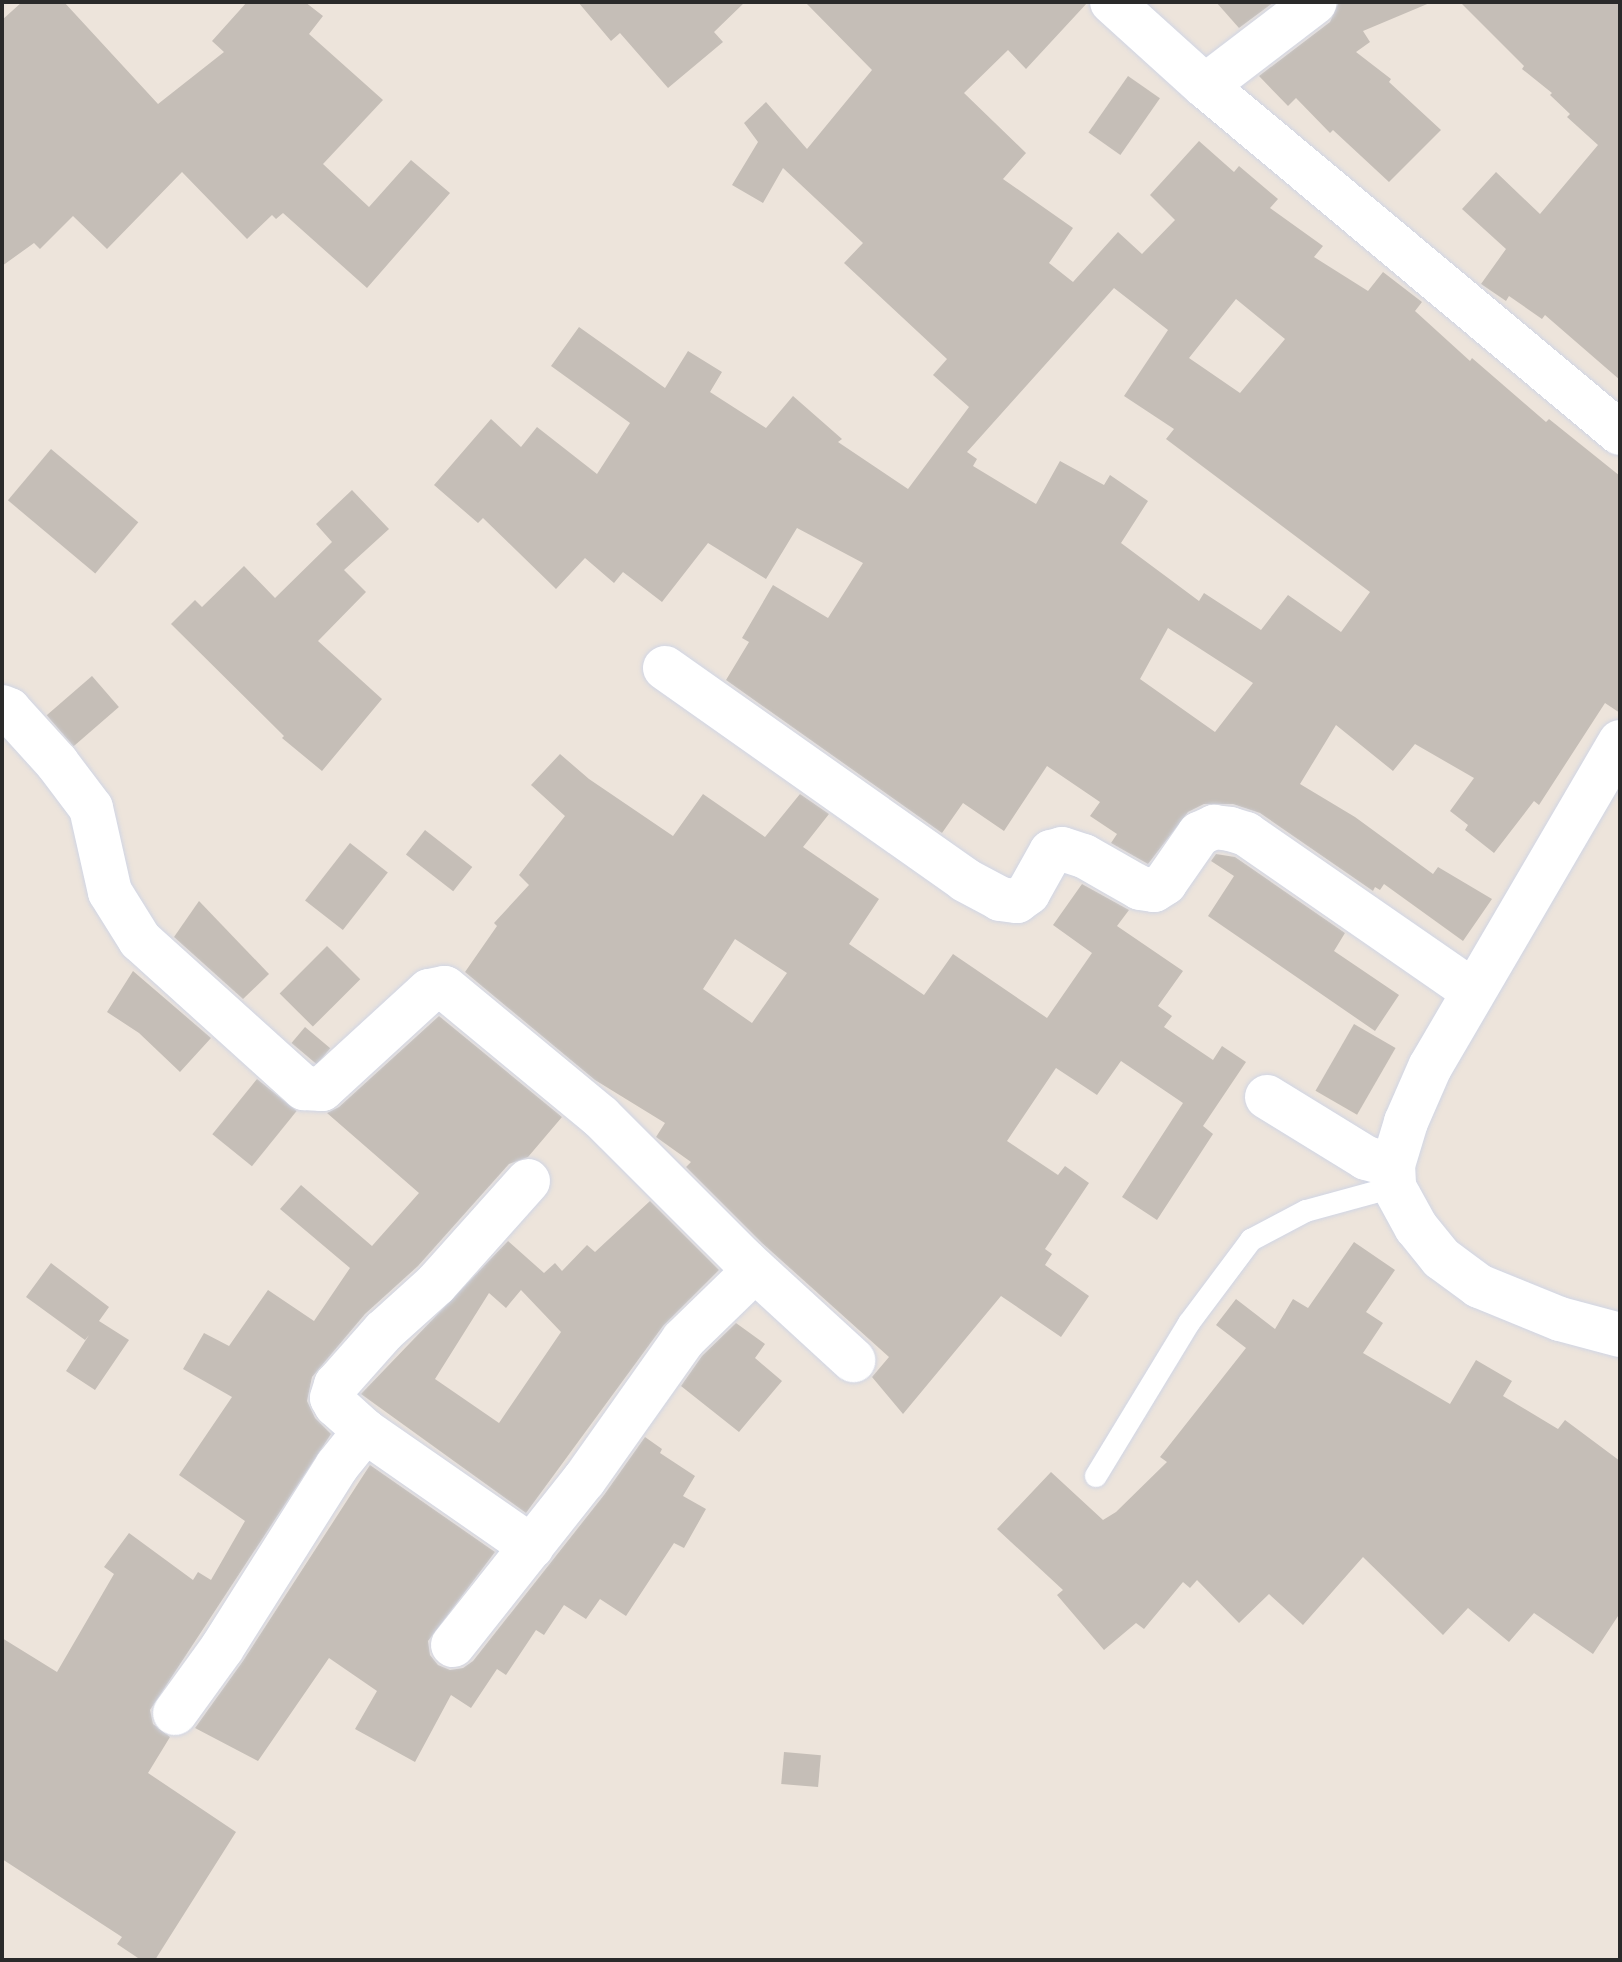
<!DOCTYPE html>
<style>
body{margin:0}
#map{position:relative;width:1622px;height:1962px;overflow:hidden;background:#ede4db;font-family:"Alegreya Sans",sans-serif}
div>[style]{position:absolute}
.building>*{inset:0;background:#c5beb7;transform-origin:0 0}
.roads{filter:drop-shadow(0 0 2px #d0d5e4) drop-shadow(0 0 2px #d0d5e4)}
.service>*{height:22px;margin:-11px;padding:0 11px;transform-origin:11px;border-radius:11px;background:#fff}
.minor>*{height:44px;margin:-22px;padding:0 22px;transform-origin:22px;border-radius:22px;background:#fff}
.tertiary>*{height:44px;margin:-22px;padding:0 22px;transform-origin:22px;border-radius:22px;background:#fff}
span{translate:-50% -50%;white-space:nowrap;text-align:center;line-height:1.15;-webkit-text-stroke:6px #fff;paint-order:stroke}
.frame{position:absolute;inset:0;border:4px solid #2a2a2a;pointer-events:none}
</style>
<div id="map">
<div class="building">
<div style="clip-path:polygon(22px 2px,64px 2px,158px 104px,224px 52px,212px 41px,247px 2px,305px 2px,323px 16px,309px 34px,383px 100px,323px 164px,369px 207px,411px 160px,450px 193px,367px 288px,283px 213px,276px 219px,272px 215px,247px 239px,182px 172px,107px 249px,73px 216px,40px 249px,34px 243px,2px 266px,2px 20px)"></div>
<div style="clip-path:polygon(578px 2px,745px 2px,714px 32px,723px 42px,668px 88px,620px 33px,611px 41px)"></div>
<div style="clip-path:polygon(evenodd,805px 2px,1088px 2px,1026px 69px,1008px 50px,964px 93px,1026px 153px,1003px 179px,1073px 228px,1049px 263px,1073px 282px,1118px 232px,1142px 254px,1175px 220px,1150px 195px,1199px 141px,1234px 172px,1239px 166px,1278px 199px,1270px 208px,1323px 246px,1314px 257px,1368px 291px,1383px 272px,1422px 302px,1415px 311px,1470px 361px,1472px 358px,1546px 422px,1549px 419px,1620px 476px,1620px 713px,1605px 703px,1539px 805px,1534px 801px,1494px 853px,1465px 830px,1468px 825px,1450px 811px,1474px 778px,1415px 744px,1393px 771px,1336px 725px,1300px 784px,1355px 817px,1433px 874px,1438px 867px,1492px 899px,1463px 941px,1384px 884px,1380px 890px,1375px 887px,1373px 891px,1260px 813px,1233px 804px,1204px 804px,1188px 812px,1148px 864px,1111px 843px,1117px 834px,1090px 816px,1100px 802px,1047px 766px,1004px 831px,963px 803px,942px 833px,726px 680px,749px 642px,742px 638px,773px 585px,828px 618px,863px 563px,797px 528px,766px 579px,708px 543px,662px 602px,623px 572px,614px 583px,585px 558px,556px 589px,483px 518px,478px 523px,434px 485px,491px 419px,521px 447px,537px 427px,597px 474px,630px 423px,551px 366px,579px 327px,665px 388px,688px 351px,722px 372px,710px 392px,766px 428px,793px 396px,842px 439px,838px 442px,908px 489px,969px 407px,933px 375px,947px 359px,844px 263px,863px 243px,783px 168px,763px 203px,732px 185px,758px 142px,744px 123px,766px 102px,807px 149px,872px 70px,805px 2px,1114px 288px,1168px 330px,1124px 396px,1174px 429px,1166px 439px,1370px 592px,1341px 632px,1288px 595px,1261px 630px,1204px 593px,1199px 601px,1121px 543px,1148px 501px,1110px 475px,1104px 485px,1060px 461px,1036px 504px,973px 466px,977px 459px,967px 452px,1114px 288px,805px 2px,1236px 299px,1285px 339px,1240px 393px,1189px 358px,1236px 299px,805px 2px,1168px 628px,1253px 683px,1215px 732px,1140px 679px,1168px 628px)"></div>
<div style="clip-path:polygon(1216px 2px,1274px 2px,1239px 28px)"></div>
<div style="clip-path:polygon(1339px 2px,1432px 2px,1363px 31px,1370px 42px,1356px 52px,1391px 79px,1389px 82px,1441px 130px,1389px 182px,1333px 130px,1330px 133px,1296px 98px,1288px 106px,1259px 76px,1330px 22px)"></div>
<div style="clip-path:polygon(1460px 2px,1620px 2px,1620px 380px,1545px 315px,1542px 319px,1509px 296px,1506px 301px,1481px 284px,1506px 249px,1462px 209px,1496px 172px,1540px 214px,1598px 145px,1567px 117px,1570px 114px,1550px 95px,1552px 93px,1522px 69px,1524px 66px)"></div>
<div style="left:1128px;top:76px;width:39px;height:69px;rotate:35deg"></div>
<div style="left:51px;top:449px;width:114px;height:67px;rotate:40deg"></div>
<div style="clip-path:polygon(352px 490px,389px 529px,344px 570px,366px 592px,318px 641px,382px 699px,322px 771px,282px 738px,284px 736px,171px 624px,195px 600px,202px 607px,244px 566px,275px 598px,332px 542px,316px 524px)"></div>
<div style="left:92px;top:676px;width:41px;height:60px;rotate:49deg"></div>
<div style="clip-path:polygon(evenodd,560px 754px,589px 779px,673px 836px,703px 794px,765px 837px,800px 794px,829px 814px,803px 847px,879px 899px,849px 944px,924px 995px,953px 954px,1047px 1018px,1092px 953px,1053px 925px,1082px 884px,1129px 910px,1117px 926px,1183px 971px,1158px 1006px,1172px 1016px,1164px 1027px,1213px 1060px,1222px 1046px,1246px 1062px,1203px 1126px,1213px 1134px,1157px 1220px,1122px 1197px,1183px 1103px,1121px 1061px,1097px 1095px,1056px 1068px,1007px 1141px,1058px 1175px,1065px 1166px,1089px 1183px,1045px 1249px,1052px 1254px,1045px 1265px,1089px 1296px,1061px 1337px,1001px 1296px,903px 1414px,872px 1377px,889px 1357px,762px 1243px,686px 1167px,691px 1162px,656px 1137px,665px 1123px,595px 1080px,465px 972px,497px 926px,494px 923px,529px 885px,519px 875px,565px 816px,531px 785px,560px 754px,735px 939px,787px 973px,752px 1023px,703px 989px,735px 939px)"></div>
<div style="left:425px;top:830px;width:60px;height:31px;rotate:38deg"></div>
<div style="left:350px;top:843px;width:48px;height:73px;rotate:38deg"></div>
<div style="clip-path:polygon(1216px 854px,1235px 857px,1345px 933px,1334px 951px,1399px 995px,1375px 1031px,1208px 916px,1234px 876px,1211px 861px)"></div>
<div style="clip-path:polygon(199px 901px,269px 974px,243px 999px,174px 937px)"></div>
<div style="left:327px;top:946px;width:47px;height:67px;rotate:45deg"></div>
<div style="clip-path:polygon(133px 971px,211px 1038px,180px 1072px,139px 1033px,107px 1012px)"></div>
<div style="clip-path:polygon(439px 1016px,562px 1117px,528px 1157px,509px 1164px,418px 1266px,365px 1314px,312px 1377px,307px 1401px,315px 1418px,331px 1434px,150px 1710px,153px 1724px,170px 1737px,148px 1773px,236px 1832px,155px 1960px,141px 1960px,117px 1944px,122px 1937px,2px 1859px,2px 1638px,57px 1672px,114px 1574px,104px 1567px,129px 1533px,193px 1580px,198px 1572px,211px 1580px,245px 1521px,179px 1475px,232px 1397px,183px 1369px,204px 1333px,229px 1346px,268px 1290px,314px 1321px,350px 1268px,280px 1209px,301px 1185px,372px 1246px,419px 1193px,327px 1113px,339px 1107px)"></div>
<div style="left:1354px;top:1024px;width:48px;height:77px;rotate:30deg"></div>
<div style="left:305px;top:1027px;width:33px;height:21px;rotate:40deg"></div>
<div style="left:257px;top:1079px;width:51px;height:71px;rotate:39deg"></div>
<div style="clip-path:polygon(evenodd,650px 1201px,719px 1270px,663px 1326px,526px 1513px,361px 1394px,508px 1241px,544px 1273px,555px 1263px,562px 1271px,587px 1245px,595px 1252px,650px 1201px,521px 1290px,561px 1332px,499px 1423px,435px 1379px,489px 1293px,506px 1308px,521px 1290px)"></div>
<div style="clip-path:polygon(1354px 1242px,1395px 1270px,1366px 1312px,1383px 1323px,1363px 1353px,1450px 1404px,1476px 1360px,1512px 1381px,1503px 1396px,1558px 1429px,1565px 1420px,1620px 1461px,1620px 1613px,1593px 1654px,1534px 1613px,1509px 1642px,1468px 1608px,1443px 1635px,1363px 1557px,1303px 1625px,1269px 1594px,1239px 1623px,1197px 1580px,1190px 1588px,1183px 1582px,1144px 1629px,1136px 1623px,1104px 1650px,1057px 1595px,1063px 1590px,997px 1529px,1051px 1472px,1103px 1520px,1116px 1512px,1167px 1462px,1160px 1457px,1246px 1348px,1216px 1325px,1236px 1299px,1275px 1329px,1293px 1299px,1308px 1308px)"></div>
<div style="clip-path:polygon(51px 1263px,109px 1307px,99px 1321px,129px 1340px,95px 1390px,66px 1371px,89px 1335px,85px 1340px,26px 1297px)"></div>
<div style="clip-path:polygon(736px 1323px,765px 1344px,755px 1358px,782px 1381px,739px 1432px,681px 1386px,702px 1356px)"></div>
<div style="clip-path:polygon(645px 1437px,662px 1449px,660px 1453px,695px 1476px,683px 1496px,706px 1509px,684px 1548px,674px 1543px,626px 1616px,600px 1599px,586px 1619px,564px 1605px,544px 1635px,536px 1630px,506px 1675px,497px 1669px,471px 1708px,451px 1695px,415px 1762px,355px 1729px,377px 1691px,329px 1658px,258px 1761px,195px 1728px,243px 1661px,370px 1465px,495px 1552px,428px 1641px,430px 1655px,438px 1665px,450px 1670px,463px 1668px,473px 1661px,604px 1495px)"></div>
<div style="left:784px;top:1752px;width:37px;height:32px;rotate:5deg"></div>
</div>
<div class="roads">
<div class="service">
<div style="left:1096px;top:1476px;width:179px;rotate:-58.7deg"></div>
<div style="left:1189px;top:1323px;width:104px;rotate:-53.2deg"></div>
<div style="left:1251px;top:1240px;width:62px;rotate:-27.8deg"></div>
<div style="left:1306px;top:1211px;width:91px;rotate:-15.3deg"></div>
</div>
<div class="minor">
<div style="left:1205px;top:86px;width:138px;rotate:-37.4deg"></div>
<div style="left:665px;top:668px;width:367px;rotate:35.2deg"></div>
<div style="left:965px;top:880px;width:40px;rotate:28deg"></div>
<div style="left:1000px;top:899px;width:17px;rotate:7deg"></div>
<div style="left:1017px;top:901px;width:14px;rotate:-36deg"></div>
<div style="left:1028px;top:893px;width:47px;rotate:-60.7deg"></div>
<div style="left:1051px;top:852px;width:11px;rotate:-15deg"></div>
<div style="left:1062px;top:849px;width:23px;rotate:18deg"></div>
<div style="left:1084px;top:856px;width:64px;rotate:29.7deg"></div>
<div style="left:1140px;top:888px;width:14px;rotate:8deg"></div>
<div style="left:1154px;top:890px;width:13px;rotate:-32deg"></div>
<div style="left:1165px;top:883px;width:60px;rotate:-55.2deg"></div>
<div style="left:1199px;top:834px;width:17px;rotate:-25deg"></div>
<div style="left:1214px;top:827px;width:16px;rotate:7deg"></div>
<div style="left:1230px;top:829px;width:17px;rotate:17deg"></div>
<div style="left:1246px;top:834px;width:276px;rotate:34.7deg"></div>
<div style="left:2px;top:707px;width:8px;rotate:23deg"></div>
<div style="left:9px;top:710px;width:72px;rotate:47.8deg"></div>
<div style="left:57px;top:763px;width:56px;rotate:52.9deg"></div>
<div style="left:91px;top:808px;width:86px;rotate:77.3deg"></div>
<div style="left:110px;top:892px;width:57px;rotate:58deg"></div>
<div style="left:140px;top:940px;width:221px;rotate:42.1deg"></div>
<div style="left:304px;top:1088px;width:18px;rotate:3deg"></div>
<div style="left:322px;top:1089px;width:145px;rotate:-42.5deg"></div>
<div style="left:429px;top:991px;width:16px;rotate:-11deg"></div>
<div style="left:445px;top:988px;width:202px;rotate:39.6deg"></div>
<div style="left:601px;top:1117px;width:204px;rotate:45deg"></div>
<div style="left:745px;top:1261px;width:147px;rotate:42.5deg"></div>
<div style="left:1267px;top:1097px;width:116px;rotate:31.6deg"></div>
<div style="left:1366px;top:1158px;width:28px;rotate:15deg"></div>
<div style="left:365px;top:1431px;width:203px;rotate:34.8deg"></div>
<div style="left:453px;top:1645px;width:211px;rotate:-51.6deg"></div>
<div style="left:584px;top:1480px;width:171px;rotate:-54.7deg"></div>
<div style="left:683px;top:1340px;width:100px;rotate:-44.2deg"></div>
<div style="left:175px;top:1713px;width:80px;rotate:-54.1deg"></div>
<div style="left:222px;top:1648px;width:215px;rotate:-57.7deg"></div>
<div style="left:337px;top:1466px;width:45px;rotate:-51.3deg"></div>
<div style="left:365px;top:1431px;width:39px;rotate:-138deg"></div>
<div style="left:336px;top:1405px;width:8px;rotate:-120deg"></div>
<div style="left:332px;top:1398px;width:14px;rotate:-73deg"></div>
<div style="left:336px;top:1385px;width:72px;rotate:-48.4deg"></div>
<div style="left:384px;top:1331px;width:70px;rotate:-42.1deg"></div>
<div style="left:436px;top:1284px;width:138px;rotate:-48.2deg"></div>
</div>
<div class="tertiary">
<div style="left:1112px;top:2px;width:125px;rotate:42.1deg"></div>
<div style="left:1205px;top:86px;width:541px;rotate:39.9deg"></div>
<div style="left:1620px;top:742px;width:376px;rotate:120.3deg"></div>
<div style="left:1430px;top:1067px;width:60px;rotate:113.6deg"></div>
<div style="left:1406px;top:1122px;width:45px;rotate:106.8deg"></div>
<div style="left:1393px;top:1165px;width:22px;rotate:87deg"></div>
<div style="left:1394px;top:1187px;width:46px;rotate:61.2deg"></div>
<div style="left:1416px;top:1227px;width:40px;rotate:51deg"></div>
<div style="left:1441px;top:1258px;width:47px;rotate:36.4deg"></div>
<div style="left:1479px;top:1286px;width:87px;rotate:22.2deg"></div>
<div style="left:1560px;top:1319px;width:62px;rotate:14.9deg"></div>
</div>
</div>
<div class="frame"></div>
</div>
